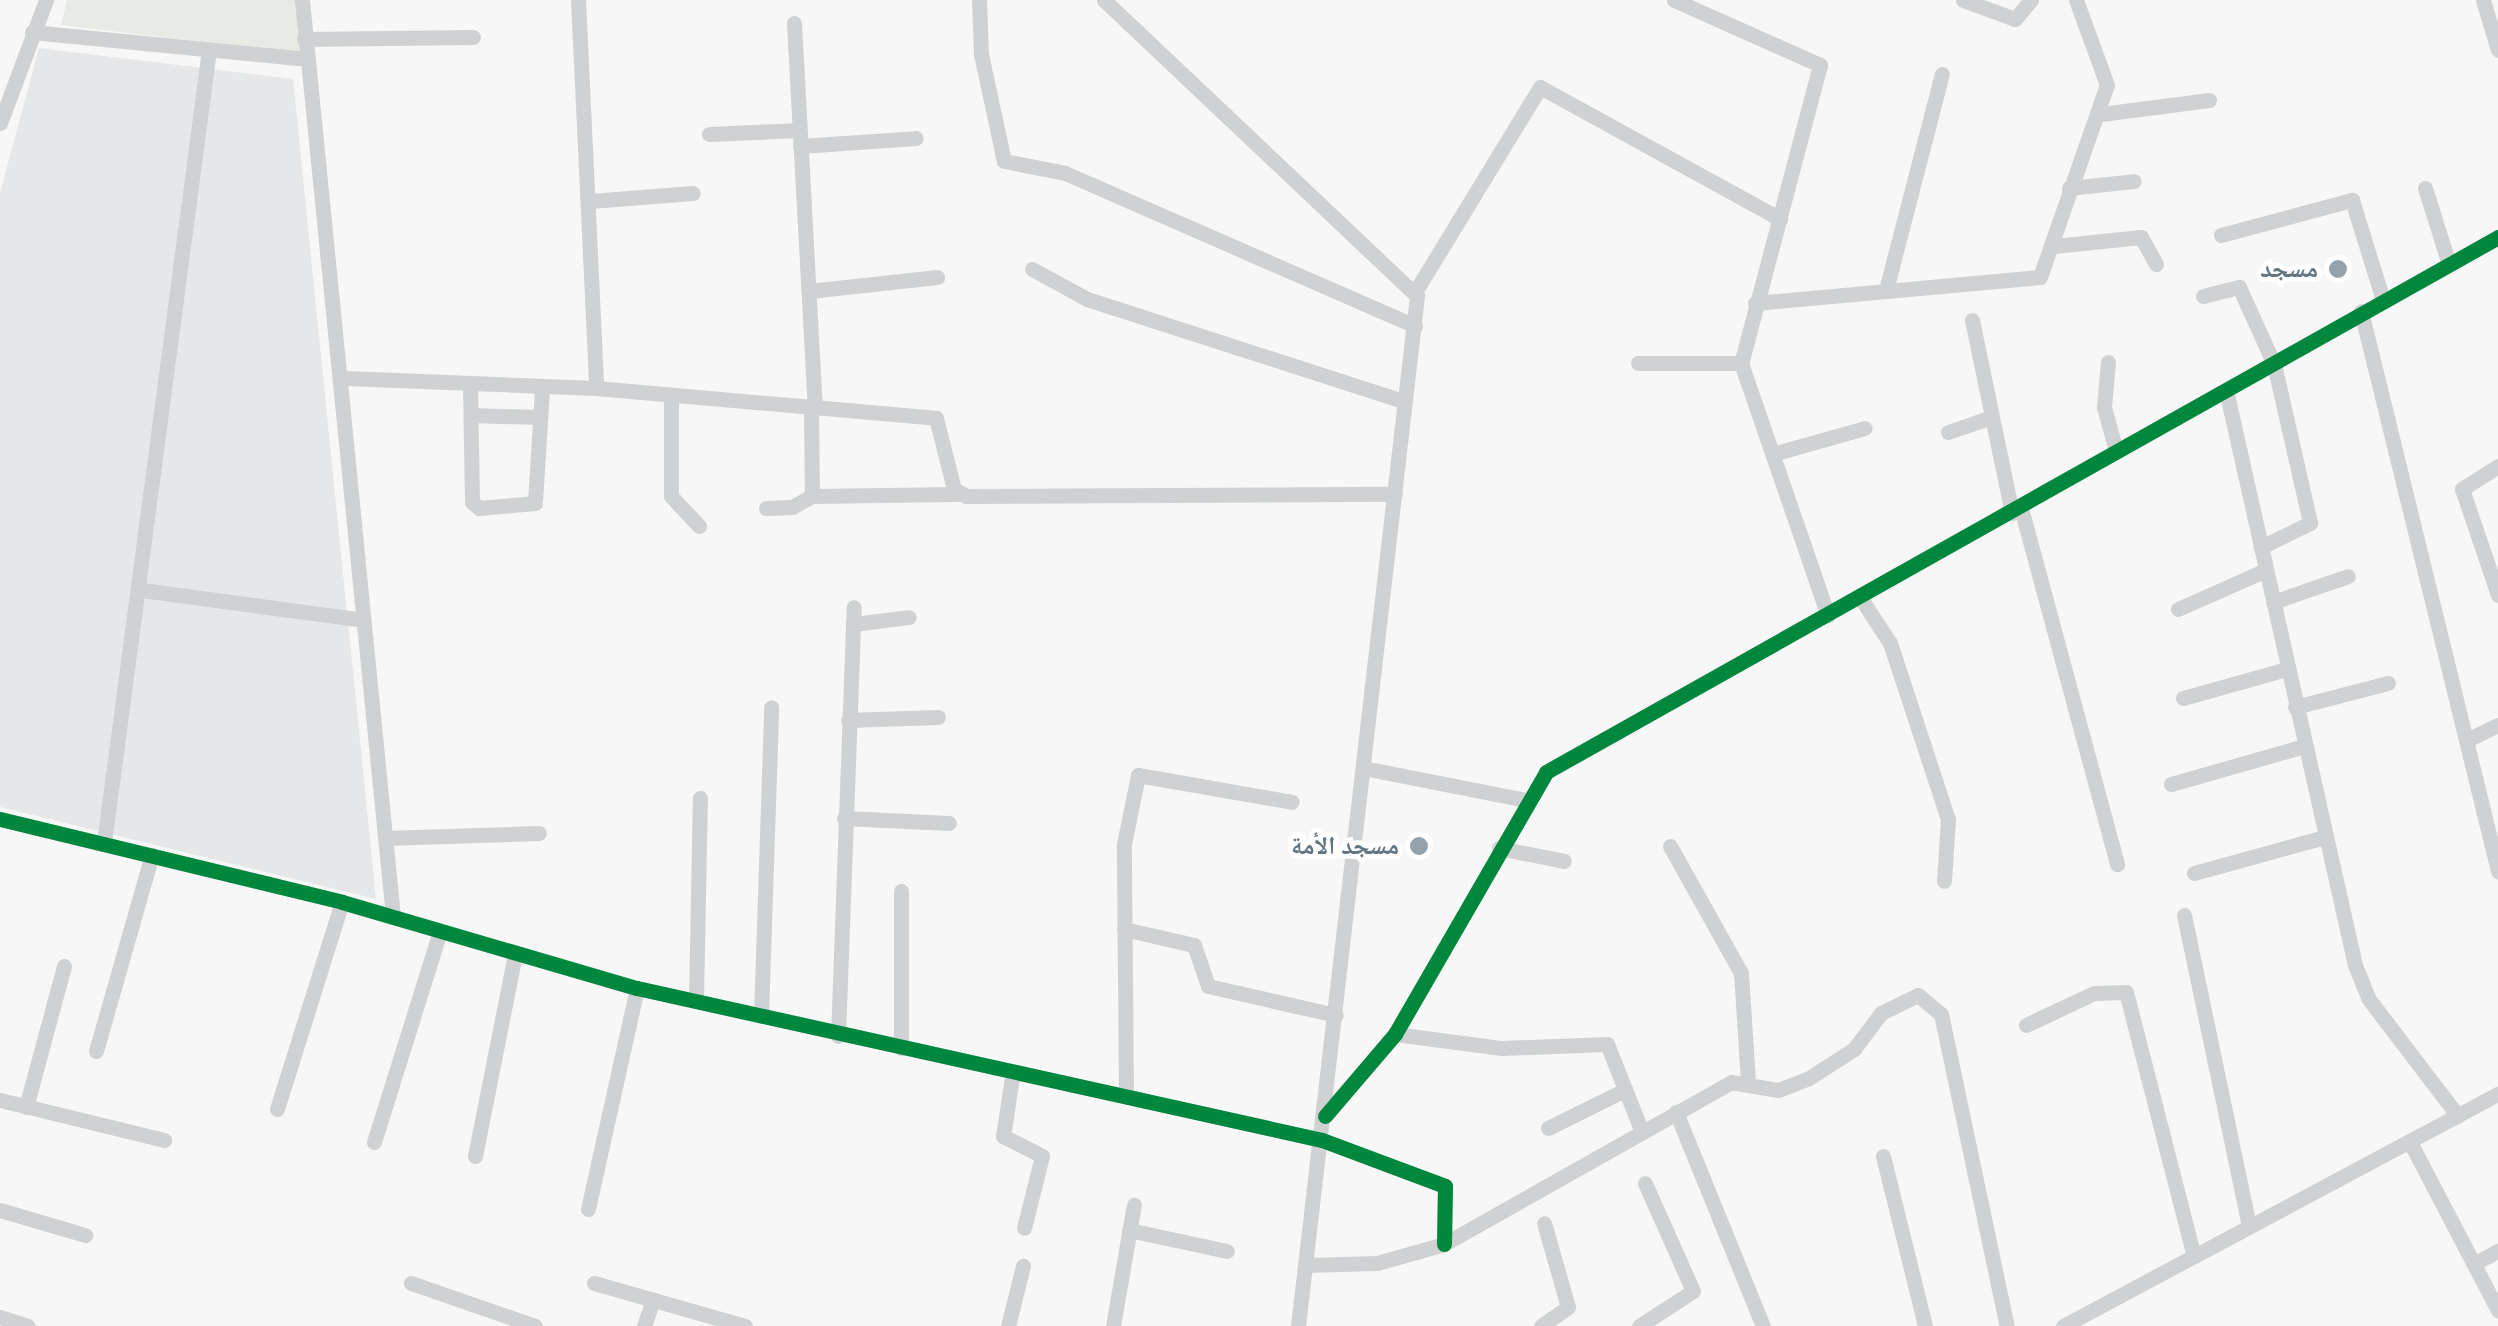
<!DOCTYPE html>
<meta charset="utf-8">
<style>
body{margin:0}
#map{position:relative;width:2498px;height:1326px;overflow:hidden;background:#f7f7f7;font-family:"Fira Sans","Noto Naskh Arabic",sans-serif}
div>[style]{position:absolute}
.built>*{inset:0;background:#e6e7e8}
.green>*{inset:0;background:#e7ebe5}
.minor>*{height:15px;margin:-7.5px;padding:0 7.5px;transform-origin:7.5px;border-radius:7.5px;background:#cfd1d2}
.cycleway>*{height:15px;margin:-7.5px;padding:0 7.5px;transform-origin:7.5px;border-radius:7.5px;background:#00873e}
.dots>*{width:28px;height:28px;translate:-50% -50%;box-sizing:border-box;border:5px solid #fff;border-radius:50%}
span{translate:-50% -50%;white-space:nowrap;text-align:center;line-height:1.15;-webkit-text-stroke:10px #fff;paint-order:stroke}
.poi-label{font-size:25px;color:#627582;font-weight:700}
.right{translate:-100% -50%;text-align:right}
</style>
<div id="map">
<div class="built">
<div style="clip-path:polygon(39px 48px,293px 79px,376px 899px,0 807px,0 193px)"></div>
</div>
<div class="green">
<div style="clip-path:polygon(67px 0,298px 0,301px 54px,61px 25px)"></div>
</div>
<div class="minor">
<div style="left:302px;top:0;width:922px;rotate:84.33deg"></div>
<div style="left:578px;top:0;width:388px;rotate:87.3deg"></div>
<div style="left:979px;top:0;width:54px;rotate:87.9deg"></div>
<div style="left:981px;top:54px;width:109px;rotate:77.9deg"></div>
<div style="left:1004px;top:161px;width:62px;rotate:11.1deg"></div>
<div style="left:1065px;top:173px;width:382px;rotate:23.6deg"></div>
<div style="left:1104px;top:0;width:431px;rotate:43.4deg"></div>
<div style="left:1417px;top:296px;width:1037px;rotate:96.59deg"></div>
<div style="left:1674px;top:0;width:160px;rotate:24deg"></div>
<div style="left:1820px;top:65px;width:308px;rotate:104.8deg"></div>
<div style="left:1741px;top:363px;width:267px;rotate:71deg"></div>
<div style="left:1963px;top:0;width:55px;rotate:20.1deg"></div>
<div style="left:2015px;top:19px;width:25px;rotate:-50deg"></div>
<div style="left:2483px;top:0;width:52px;rotate:73.3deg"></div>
<div style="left:794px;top:23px;width:386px;rotate:86.9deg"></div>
<div style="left:32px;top:32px;width:275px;rotate:5.6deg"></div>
<div style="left:304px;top:39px;width:169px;rotate:-0.7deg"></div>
<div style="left:2101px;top:114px;width:109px;rotate:-7.4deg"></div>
<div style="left:0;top:123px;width:131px;rotate:-69.5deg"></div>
<div style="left:709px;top:134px;width:90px;rotate:-2.5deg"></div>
<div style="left:800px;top:146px;width:116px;rotate:-3.9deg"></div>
<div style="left:2069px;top:188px;width:65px;rotate:-6.1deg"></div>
<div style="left:2425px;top:188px;width:80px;rotate:72.5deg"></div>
<div style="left:590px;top:201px;width:103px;rotate:-4.4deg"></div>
<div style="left:2221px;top:235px;width:136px;rotate:-15deg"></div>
<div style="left:2352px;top:200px;width:105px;rotate:72.8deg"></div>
<div style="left:2054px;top:246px;width:87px;rotate:-5.9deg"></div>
<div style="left:2141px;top:237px;width:31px;rotate:61deg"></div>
<div style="left:1032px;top:269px;width:63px;rotate:28.6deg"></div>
<div style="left:1087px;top:299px;width:334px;rotate:17.9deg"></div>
<div style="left:1886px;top:290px;width:223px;rotate:-75.5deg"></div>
<div style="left:809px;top:291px;width:129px;rotate:-6.2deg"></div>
<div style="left:1415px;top:292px;width:240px;rotate:-58.6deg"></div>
<div style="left:1540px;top:87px;width:274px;rotate:28.8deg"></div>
<div style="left:2203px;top:296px;width:37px;rotate:-14deg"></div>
<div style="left:2239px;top:287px;width:85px;rotate:65.6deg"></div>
<div style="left:2274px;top:364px;width:163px;rotate:77.2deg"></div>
<div style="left:2310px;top:523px;width:55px;rotate:153.9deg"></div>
<div style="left:1755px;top:303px;width:286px;rotate:-5.2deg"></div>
<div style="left:2040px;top:277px;width:203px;rotate:-70.8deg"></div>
<div style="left:2107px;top:85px;width:90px;rotate:-110deg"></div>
<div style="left:2361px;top:311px;width:577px;rotate:76.25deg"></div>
<div style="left:1972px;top:320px;width:197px;rotate:78.3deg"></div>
<div style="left:2108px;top:362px;width:45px;rotate:95.1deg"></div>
<div style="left:2104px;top:407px;width:46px;rotate:74.7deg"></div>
<div style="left:1638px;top:363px;width:103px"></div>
<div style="left:345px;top:378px;width:251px;rotate:2.3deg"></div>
<div style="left:596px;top:388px;width:341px;rotate:5deg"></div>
<div style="left:936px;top:418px;width:73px;rotate:75.8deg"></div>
<div style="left:954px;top:489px;width:14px;rotate:30deg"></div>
<div style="left:966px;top:496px;width:429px;rotate:-0.3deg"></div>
<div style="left:470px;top:386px;width:116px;rotate:89deg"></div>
<div style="left:472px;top:502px;width:9px;rotate:41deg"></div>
<div style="left:479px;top:508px;width:56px;rotate:-5.1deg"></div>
<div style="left:535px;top:503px;width:116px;rotate:-86.5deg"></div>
<div style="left:2226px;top:390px;width:589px;rotate:77.36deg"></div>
<div style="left:2355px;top:965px;width:35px;rotate:68deg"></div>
<div style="left:2368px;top:998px;width:148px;rotate:52.7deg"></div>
<div style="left:671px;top:395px;width:101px;rotate:90deg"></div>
<div style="left:671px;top:496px;width:41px;rotate:47deg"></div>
<div style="left:811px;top:407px;width:89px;rotate:89.4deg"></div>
<div style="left:812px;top:496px;width:145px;rotate:-0.8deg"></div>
<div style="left:471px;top:415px;width:69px;rotate:1.7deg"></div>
<div style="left:1948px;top:432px;width:46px;rotate:-18.8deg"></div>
<div style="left:1776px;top:453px;width:92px;rotate:-15.7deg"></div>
<div style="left:2498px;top:466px;width:43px;rotate:147.4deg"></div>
<div style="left:2462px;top:489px;width:112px;rotate:71.2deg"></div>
<div style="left:766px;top:508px;width:26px;rotate:-2deg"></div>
<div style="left:792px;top:507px;width:23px;rotate:-29deg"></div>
<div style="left:2021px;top:508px;width:369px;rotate:74.9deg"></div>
<div style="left:142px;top:590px;width:216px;rotate:7.7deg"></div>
<div style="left:1860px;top:597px;width:55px;rotate:56.9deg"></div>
<div style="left:1890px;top:643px;width:185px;rotate:71.8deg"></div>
<div style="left:1948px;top:819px;width:62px;rotate:93.7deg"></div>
<div style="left:2273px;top:602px;width:79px;rotate:-19.1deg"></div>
<div style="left:2178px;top:609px;width:96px;rotate:-23.9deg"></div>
<div style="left:853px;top:624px;width:56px;rotate:-7.1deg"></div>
<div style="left:2183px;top:698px;width:108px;rotate:-15.6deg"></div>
<div style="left:2295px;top:707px;width:96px;rotate:-14.5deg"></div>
<div style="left:848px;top:720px;width:90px;rotate:-1.9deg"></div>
<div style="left:2467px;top:740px;width:34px;rotate:-26deg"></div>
<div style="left:1363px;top:768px;width:166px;rotate:11.1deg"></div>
<div style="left:2171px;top:784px;width:138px;rotate:-15.9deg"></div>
<div style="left:844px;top:818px;width:105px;rotate:2.7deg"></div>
<div style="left:0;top:819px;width:352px;rotate:13.6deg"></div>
<div style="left:342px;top:902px;width:307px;rotate:16.3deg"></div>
<div style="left:637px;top:988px;width:702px;rotate:12.51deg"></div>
<div style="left:1322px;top:1140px;width:131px;rotate:20.5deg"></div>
<div style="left:1445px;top:1186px;width:58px;rotate:91deg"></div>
<div style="left:386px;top:838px;width:153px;rotate:-1.9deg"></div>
<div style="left:104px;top:843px;width:800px;rotate:-82.46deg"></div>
<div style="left:1670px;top:846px;width:145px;rotate:60.8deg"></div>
<div style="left:1741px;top:973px;width:109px;rotate:86.3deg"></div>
<div style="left:1499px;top:848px;width:66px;rotate:11.3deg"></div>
<div style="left:2194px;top:873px;width:132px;rotate:-15.4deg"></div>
<div style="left:901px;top:891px;width:157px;rotate:90deg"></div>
<div style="left:2184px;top:915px;width:317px;rotate:78.2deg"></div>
<div style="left:1124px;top:929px;width:72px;rotate:12.9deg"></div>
<div style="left:1194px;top:945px;width:43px;rotate:71.1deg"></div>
<div style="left:1208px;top:986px;width:131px;rotate:12.8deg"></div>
<div style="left:696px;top:1001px;width:203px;rotate:-88.9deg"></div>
<div style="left:761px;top:1016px;width:309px;rotate:-88.1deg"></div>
<div style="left:2026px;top:1025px;width:75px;rotate:-25.2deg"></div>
<div style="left:2094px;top:993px;width:32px;rotate:-2deg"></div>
<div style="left:2126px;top:992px;width:269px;rotate:75.6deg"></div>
<div style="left:1395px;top:1034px;width:108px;rotate:7.5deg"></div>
<div style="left:1502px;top:1048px;width:105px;rotate:-2.2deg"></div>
<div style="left:1607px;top:1044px;width:95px;rotate:68.3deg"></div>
<div style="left:838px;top:1036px;width:429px;rotate:-87.9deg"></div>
<div style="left:96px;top:1051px;width:204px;rotate:-74.1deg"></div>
<div style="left:1013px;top:1071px;width:66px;rotate:98.7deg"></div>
<div style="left:1003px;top:1136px;width:44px;rotate:27.1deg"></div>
<div style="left:1042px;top:1156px;width:74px;rotate:104deg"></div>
<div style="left:1126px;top:1093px;width:249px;rotate:-90.5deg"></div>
<div style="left:1124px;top:844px;width:70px;rotate:-78.5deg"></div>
<div style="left:1138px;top:775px;width:156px;rotate:9.9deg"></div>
<div style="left:0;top:1100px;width:169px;rotate:13.7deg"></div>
<div style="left:26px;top:1107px;width:146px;rotate:-74.9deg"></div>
<div style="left:277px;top:1109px;width:217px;rotate:-72.6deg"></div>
<div style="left:1676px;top:1112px;width:231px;rotate:67.9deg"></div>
<div style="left:1325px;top:1116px;width:108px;rotate:-49.5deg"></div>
<div style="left:1395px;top:1034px;width:302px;rotate:-60deg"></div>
<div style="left:1546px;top:772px;width:1092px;rotate:-29.33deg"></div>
<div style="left:1548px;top:1128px;width:86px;rotate:-26.3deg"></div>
<div style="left:374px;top:1142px;width:221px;rotate:-72.6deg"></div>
<div style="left:2410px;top:1142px;width:190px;rotate:62.4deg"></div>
<div style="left:475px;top:1156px;width:206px;rotate:-78.8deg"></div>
<div style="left:1883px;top:1156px;width:175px;rotate:76.1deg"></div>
<div style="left:588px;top:1209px;width:226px;rotate:-77.5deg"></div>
<div style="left:0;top:1210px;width:89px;rotate:16.4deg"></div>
<div style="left:1129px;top:1230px;width:100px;rotate:12.1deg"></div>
<div style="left:2475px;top:1263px;width:26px;rotate:-28deg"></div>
<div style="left:1306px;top:1265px;width:71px;rotate:-1.6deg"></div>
<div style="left:1377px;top:1263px;width:70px;rotate:-15.8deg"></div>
<div style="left:1444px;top:1244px;width:330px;rotate:-29.4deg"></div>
<div style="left:1731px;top:1082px;width:48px;rotate:9.7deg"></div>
<div style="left:1778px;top:1090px;width:33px;rotate:-21deg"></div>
<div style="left:1809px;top:1078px;width:54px;rotate:-32.8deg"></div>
<div style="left:1854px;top:1049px;width:45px;rotate:-53.1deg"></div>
<div style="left:1881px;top:1013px;width:41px;rotate:-25.9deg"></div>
<div style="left:1918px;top:995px;width:30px;rotate:40deg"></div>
<div style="left:1941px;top:1014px;width:319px;rotate:78.1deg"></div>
<div style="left:411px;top:1283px;width:131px;rotate:19.1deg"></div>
<div style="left:594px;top:1283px;width:157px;rotate:15.9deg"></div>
<div style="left:0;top:1317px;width:29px;rotate:18deg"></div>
<div style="left:644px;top:1326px;width:28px;rotate:-71deg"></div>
<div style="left:1008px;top:1326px;width:62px;rotate:-76deg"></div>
<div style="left:1113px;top:1326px;width:123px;rotate:-80.2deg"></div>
<div style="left:1541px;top:1326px;width:33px;rotate:-35deg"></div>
<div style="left:1568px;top:1307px;width:87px;rotate:-105.9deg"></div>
<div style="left:1639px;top:1326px;width:64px;rotate:-32.9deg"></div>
<div style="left:1693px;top:1291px;width:118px;rotate:-114deg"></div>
<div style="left:2063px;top:1326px;width:493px;rotate:-28.1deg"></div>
</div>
<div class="cycleway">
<div style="left:0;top:819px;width:352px;rotate:13.6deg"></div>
<div style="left:342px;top:902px;width:307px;rotate:16.3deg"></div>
<div style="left:637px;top:988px;width:702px;rotate:12.51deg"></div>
<div style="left:1322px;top:1140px;width:131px;rotate:20.5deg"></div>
<div style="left:1445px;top:1186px;width:58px;rotate:91deg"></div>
<div style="left:1325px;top:1116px;width:108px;rotate:-49.5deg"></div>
<div style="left:1395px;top:1034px;width:302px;rotate:-60deg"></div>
<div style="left:1546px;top:772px;width:1092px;rotate:-29.33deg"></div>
</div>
<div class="dots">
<div style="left:2338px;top:269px;background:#96a2ab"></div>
<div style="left:1419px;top:846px;background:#96a2ab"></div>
</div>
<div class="poi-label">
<span class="right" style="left:2318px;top:269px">مسجد</span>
<span class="right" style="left:1399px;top:846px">مسجد الأمة</span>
</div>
</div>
